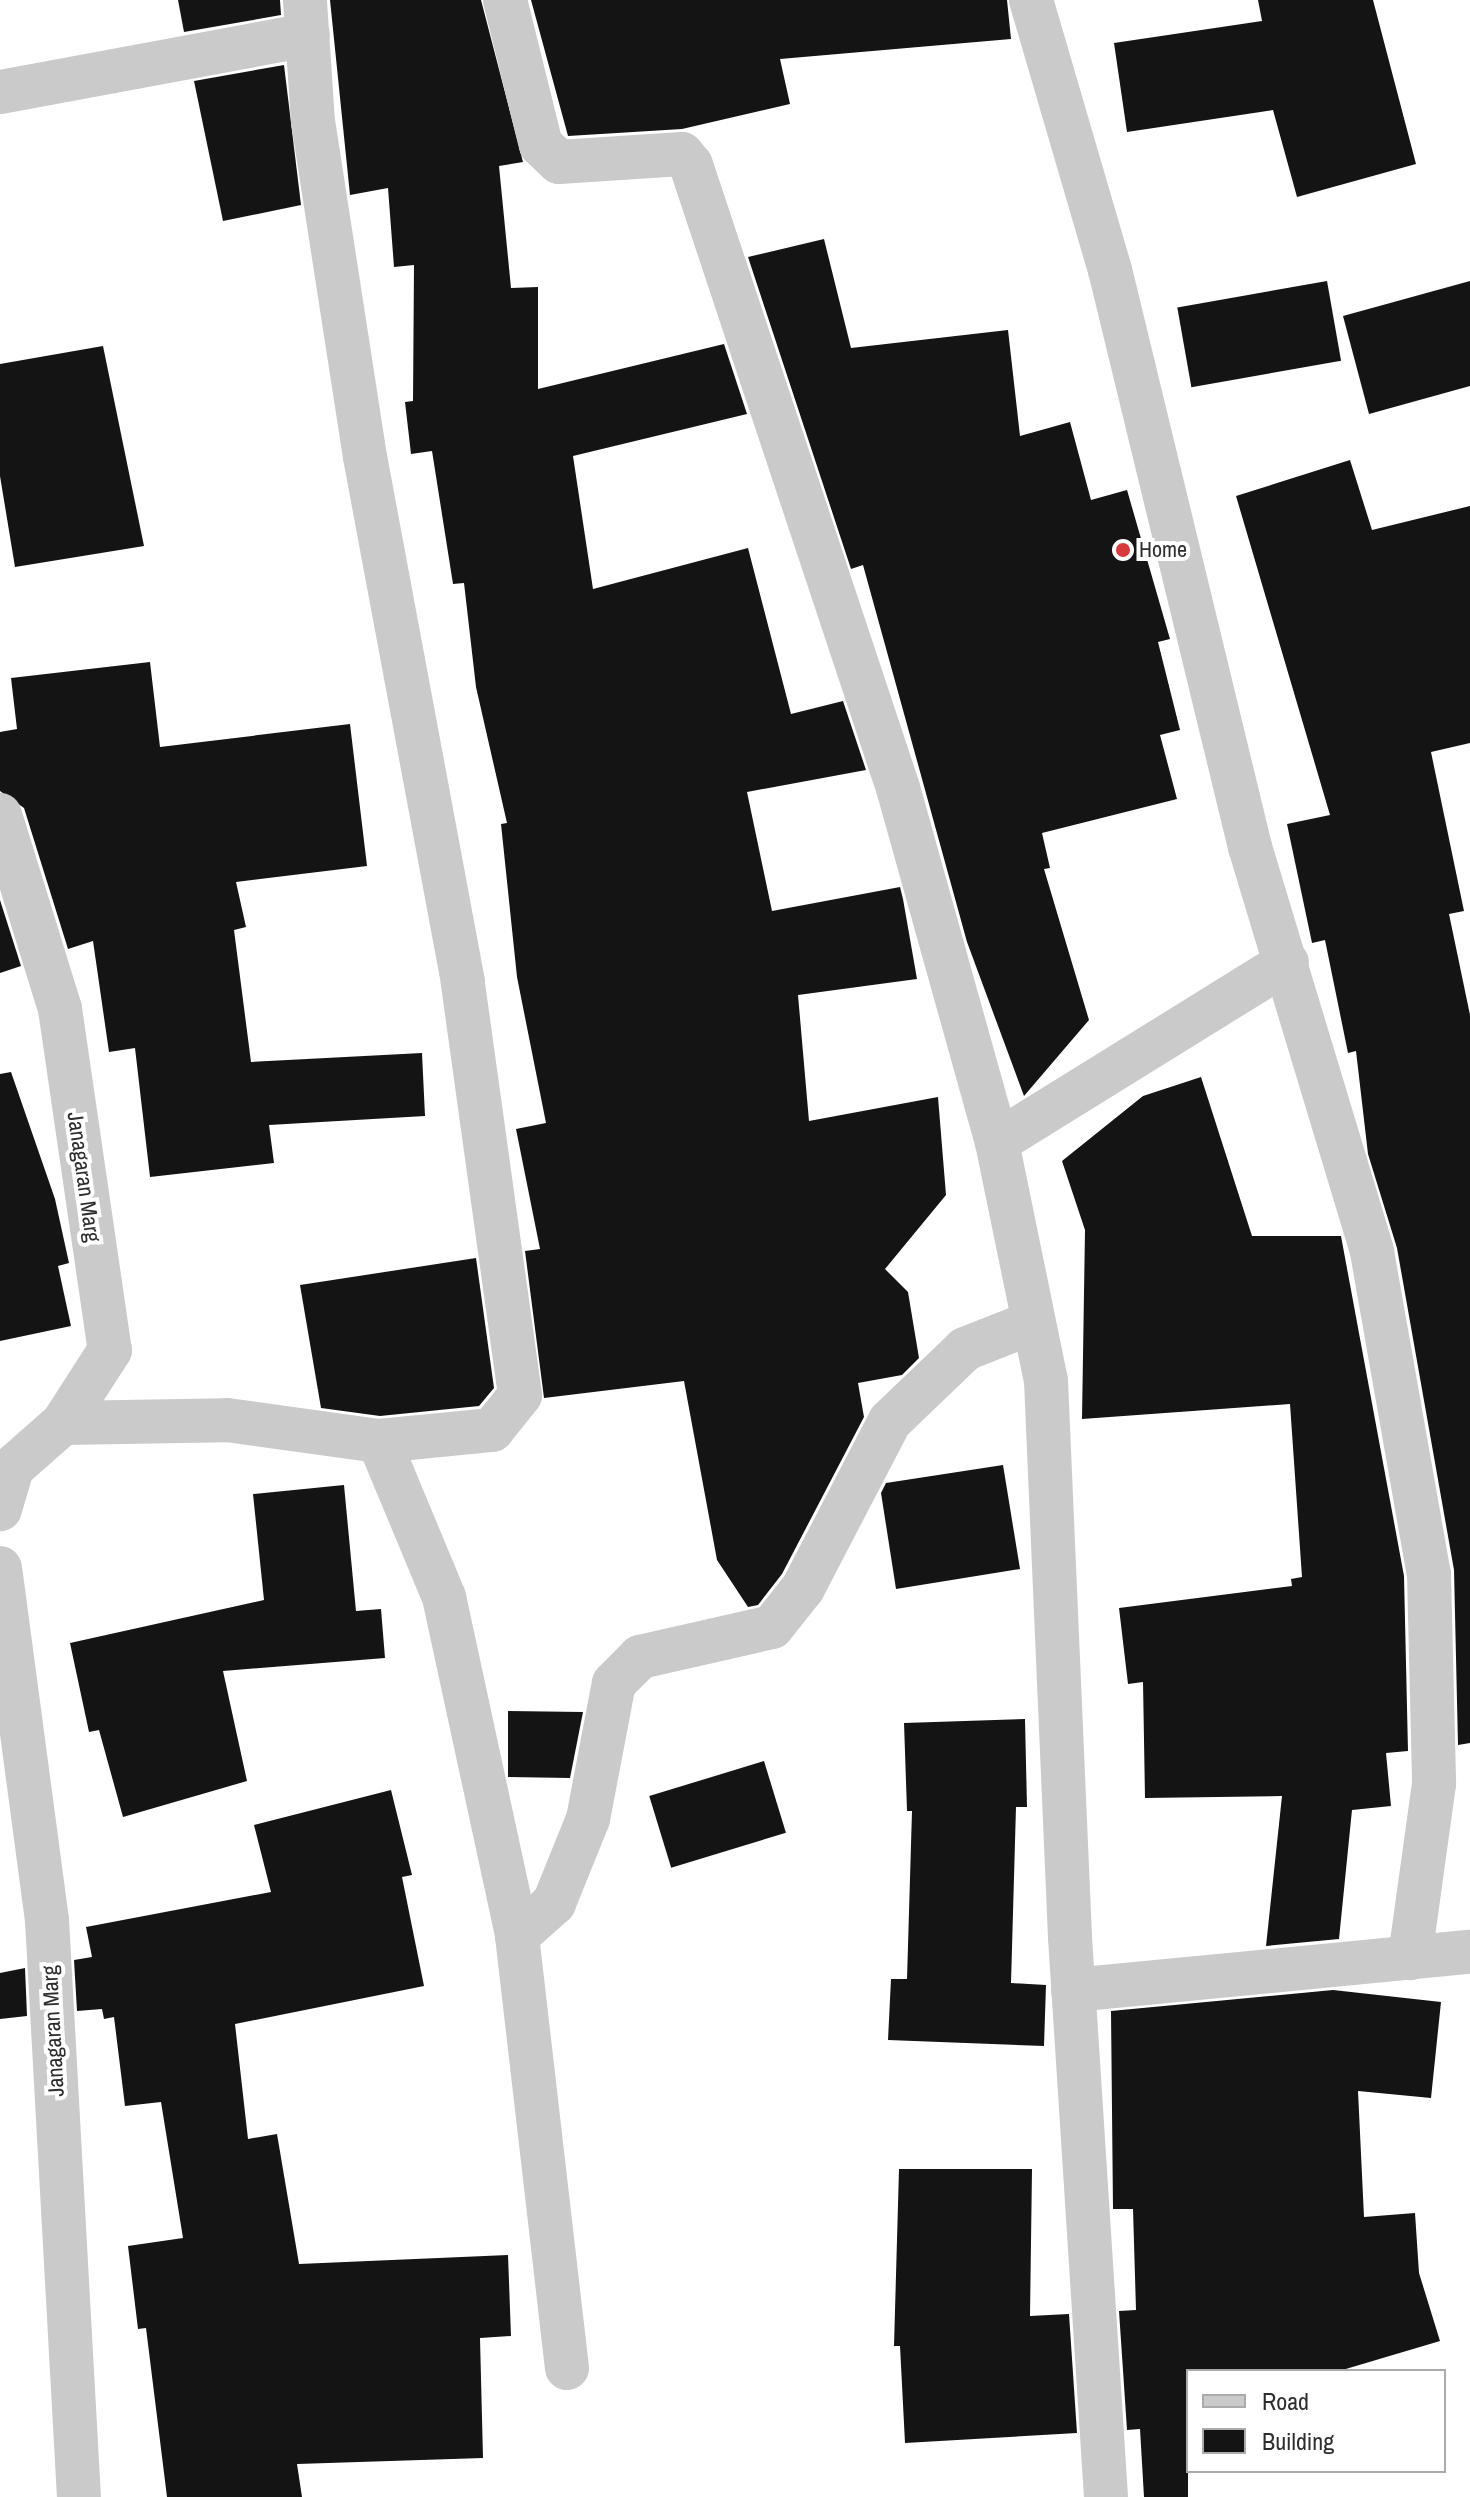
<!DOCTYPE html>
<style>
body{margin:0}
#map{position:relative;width:1470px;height:2497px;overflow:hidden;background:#fff;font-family:"Archivo Narrow",sans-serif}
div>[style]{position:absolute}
.building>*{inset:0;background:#141414;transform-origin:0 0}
.street>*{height:44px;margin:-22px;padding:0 22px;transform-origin:22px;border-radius:22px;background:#cacaca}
.dots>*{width:22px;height:22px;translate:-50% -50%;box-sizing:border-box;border:4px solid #fff;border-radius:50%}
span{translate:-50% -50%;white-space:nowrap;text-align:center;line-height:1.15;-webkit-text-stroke:8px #fff;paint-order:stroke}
.poi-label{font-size:22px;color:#2d2d2d}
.left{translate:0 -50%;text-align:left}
.street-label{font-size:22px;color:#2d2d2d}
.legend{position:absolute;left:1186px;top:2369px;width:260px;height:104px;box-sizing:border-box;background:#fff;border:2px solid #ababab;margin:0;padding:10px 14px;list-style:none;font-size:24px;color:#2d2d2d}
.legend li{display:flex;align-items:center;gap:16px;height:40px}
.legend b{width:40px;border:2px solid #ababab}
</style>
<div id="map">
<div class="building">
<div style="clip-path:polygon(178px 0,280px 0,281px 15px,184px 32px)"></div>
<div style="clip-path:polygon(330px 0,481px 0,523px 162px,499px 166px,511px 288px,538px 287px,538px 389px,724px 344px,747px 414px,573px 456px,593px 589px,748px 548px,791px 714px,843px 701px,866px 770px,747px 792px,772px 911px,900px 887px,903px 899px,917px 979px,798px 995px,809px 1121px,938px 1097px,946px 1195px,885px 1269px,908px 1292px,919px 1358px,902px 1375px,858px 1383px,864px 1417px,782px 1574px,758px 1605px,748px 1607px,717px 1560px,684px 1381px,544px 1398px,525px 1251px,540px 1249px,516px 1129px,546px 1123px,517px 977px,501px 824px,507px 823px,476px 687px,464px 583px,453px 584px,432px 451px,411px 454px,405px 402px,413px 401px,414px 265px,394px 267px,388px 188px,350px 195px)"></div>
<div style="clip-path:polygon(531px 0,1007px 0,1011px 39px,780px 59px,790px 104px,682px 129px,568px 136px)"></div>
<div style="clip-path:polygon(1258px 0,1373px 0,1416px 164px,1297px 197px,1273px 110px,1127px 132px,1114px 43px,1262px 21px)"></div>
<div style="clip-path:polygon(284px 65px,301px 205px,223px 221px,194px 81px)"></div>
<div style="clip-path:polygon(824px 239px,851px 348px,1008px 330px,1020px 436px,1070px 422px,1091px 500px,1127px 490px,1170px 639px,1158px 642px,1180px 730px,1160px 735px,1177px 799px,1042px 833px,1050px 868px,1044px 869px,1089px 1020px,1024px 1096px,967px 942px,863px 565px,851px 569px,748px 257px)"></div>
<div style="left:1327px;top:281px;width:81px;height:152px;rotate:80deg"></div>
<div style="clip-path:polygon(1470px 281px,1470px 386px,1369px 414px,1343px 316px)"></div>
<div style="clip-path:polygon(103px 346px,144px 546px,15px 567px,0 476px,0 364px)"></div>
<div style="clip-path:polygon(1350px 460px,1372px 530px,1470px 506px,1470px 743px,1431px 752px,1464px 911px,1449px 914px,1470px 1015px,1470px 1743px,1458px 1745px,1454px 1570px,1397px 1248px,1368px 1154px,1356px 1051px,1348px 1053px,1325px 940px,1312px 943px,1287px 824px,1330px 815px,1236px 496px)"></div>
<div style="clip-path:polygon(150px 662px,160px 747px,350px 724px,367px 866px,236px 882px,246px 927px,234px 930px,251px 1062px,422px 1053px,425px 1116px,269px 1125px,274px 1163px,150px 1177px,135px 1048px,109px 1052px,93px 941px,68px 949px,24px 808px,0 791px,0 732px,17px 729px,11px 678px)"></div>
<div style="clip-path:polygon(0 900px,21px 966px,0 973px)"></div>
<div style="clip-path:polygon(11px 1072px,55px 1199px,69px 1263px,58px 1266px,71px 1326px,0 1341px,0 1074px)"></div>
<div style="clip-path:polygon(1201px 1077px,1252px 1236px,1341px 1236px,1404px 1576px,1408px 1751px,1386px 1753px,1391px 1806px,1352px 1810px,1339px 1939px,1266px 1946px,1282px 1796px,1145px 1798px,1143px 1682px,1128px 1684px,1119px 1608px,1292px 1586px,1291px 1579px,1302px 1577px,1290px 1404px,1082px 1419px,1085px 1230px,1062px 1161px,1143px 1096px)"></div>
<div style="clip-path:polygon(476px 1258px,494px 1388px,479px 1406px,380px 1416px,321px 1408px,300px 1285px)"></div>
<div style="clip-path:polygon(1003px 1465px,1020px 1569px,896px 1589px,881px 1493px,886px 1483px)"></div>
<div style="clip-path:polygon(344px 1485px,356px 1611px,381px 1609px,385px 1658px,223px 1671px,247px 1781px,123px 1817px,99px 1730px,89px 1732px,70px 1643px,264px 1600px,253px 1494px)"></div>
<div style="clip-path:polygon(508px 1711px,583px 1712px,570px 1778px,508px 1777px)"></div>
<div style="clip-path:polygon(1025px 1719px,1027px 1807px,1016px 1807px,1011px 1983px,1046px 1985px,1044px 2046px,888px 2040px,891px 1979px,907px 1979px,912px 1811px,907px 1811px,904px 1723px)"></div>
<div style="left:764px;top:1761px;width:75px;height:120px;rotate:73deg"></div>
<div style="clip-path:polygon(391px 1790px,412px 1875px,402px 1877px,424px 1986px,235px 2024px,248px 2139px,277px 2134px,299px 2264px,508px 2255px,511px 2336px,480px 2338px,483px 2458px,297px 2464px,302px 2497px,167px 2497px,146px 2328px,138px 2329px,128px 2246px,183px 2238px,161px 2102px,125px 2106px,114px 2017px,104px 2019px,102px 2009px,77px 2011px,74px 1960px,92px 1957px,86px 1927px,271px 1892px,254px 1825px)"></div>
<div style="clip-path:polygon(25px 1968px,27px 2016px,0 2019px,0 1973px)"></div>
<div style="clip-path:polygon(1333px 1990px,1441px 2002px,1431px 2098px,1358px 2091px,1364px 2217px,1415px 2213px,1419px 2273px,1440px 2341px,1339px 2371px,1188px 2371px,1188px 2497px,1144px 2497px,1140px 2429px,1127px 2430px,1119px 2311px,1136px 2310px,1133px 2209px,1113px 2209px,1111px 2011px)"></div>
<div style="clip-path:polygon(899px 2169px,1032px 2169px,1030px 2316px,1069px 2314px,1077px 2433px,905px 2443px,900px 2346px,894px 2346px)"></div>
</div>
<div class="street">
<div style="left:505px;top:0;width:149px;rotate:76.1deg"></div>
<div style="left:541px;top:145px;width:25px;rotate:43deg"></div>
<div style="left:559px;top:162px;width:123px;rotate:-3.7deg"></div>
<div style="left:682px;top:154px;width:14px;rotate:51deg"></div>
<div style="left:691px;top:165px;width:656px;rotate:71.62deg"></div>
<div style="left:898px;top:788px;width:368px;rotate:74.4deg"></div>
<div style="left:1031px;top:0;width:281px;rotate:73.7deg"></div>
<div style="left:1110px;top:270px;width:594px;rotate:76.36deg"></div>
<div style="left:1250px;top:847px;width:423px;rotate:73.2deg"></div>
<div style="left:1372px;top:1252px;width:327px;rotate:80deg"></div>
<div style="left:1429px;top:1574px;width:210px;rotate:88.6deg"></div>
<div style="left:1434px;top:1784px;width:176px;rotate:97.9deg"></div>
<div style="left:0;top:92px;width:313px;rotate:-10.5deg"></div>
<div style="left:0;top:815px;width:203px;rotate:72.8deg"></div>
<div style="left:60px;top:1009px;width:345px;rotate:81.7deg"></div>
<div style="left:110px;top:1350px;width:87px;rotate:122.8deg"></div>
<div style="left:63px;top:1423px;width:68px;rotate:138.6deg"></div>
<div style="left:12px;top:1468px;width:43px;rotate:106.3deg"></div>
<div style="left:63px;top:1423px;width:164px;rotate:-1deg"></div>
<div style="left:227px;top:1420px;width:153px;rotate:7.9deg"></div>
<div style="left:379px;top:1441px;width:114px;rotate:-5.6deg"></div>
<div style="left:492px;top:1430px;width:45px;rotate:-51.3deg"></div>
<div style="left:520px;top:1395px;width:417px;rotate:-97.9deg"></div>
<div style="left:463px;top:982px;width:534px;rotate:-100.57deg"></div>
<div style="left:365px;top:457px;width:339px;rotate:-98.8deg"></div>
<div style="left:313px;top:122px;width:122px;rotate:-93.8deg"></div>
<div style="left:379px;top:1441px;width:169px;rotate:67.4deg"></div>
<div style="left:444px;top:1597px;width:347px;rotate:77.8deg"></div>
<div style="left:517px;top:1936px;width:435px;rotate:83.4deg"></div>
<div style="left:0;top:1568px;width:355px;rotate:82.4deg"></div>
<div style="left:47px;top:1920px;width:578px;rotate:86.83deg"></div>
<div style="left:517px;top:1936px;width:50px;rotate:-41.7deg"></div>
<div style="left:554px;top:1903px;width:91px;rotate:-68deg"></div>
<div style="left:588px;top:1819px;width:138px;rotate:-79.2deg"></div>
<div style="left:614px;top:1683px;width:37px;rotate:-45deg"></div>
<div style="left:640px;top:1657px;width:135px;rotate:-12.8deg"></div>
<div style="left:772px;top:1627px;width:50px;rotate:-51.5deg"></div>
<div style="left:803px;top:1588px;width:188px;rotate:-62.5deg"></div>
<div style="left:890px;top:1421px;width:104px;rotate:-43.8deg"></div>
<div style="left:965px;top:1349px;width:71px;rotate:-21.5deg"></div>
<div style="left:1073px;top:1990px;width:399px;rotate:-5.5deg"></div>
<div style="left:1106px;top:2497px;width:561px;rotate:-93.68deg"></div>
<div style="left:1070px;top:1937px;width:557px;rotate:-92.47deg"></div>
<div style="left:1046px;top:1381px;width:244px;rotate:-101.6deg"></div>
<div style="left:997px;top:1142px;width:341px;rotate:-31.8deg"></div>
</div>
<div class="dots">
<div style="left:1123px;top:550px;background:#d83a3b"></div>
</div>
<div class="poi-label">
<span class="left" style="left:1139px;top:550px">Home</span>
</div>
<div class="street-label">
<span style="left:84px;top:1177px;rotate:82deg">Janagaran Marg</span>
<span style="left:53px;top:2031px;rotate:-93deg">Janagaran Marg</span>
</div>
<ul class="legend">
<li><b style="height:10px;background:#cacaca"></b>Road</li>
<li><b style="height:22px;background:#141414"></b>Building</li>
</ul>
</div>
